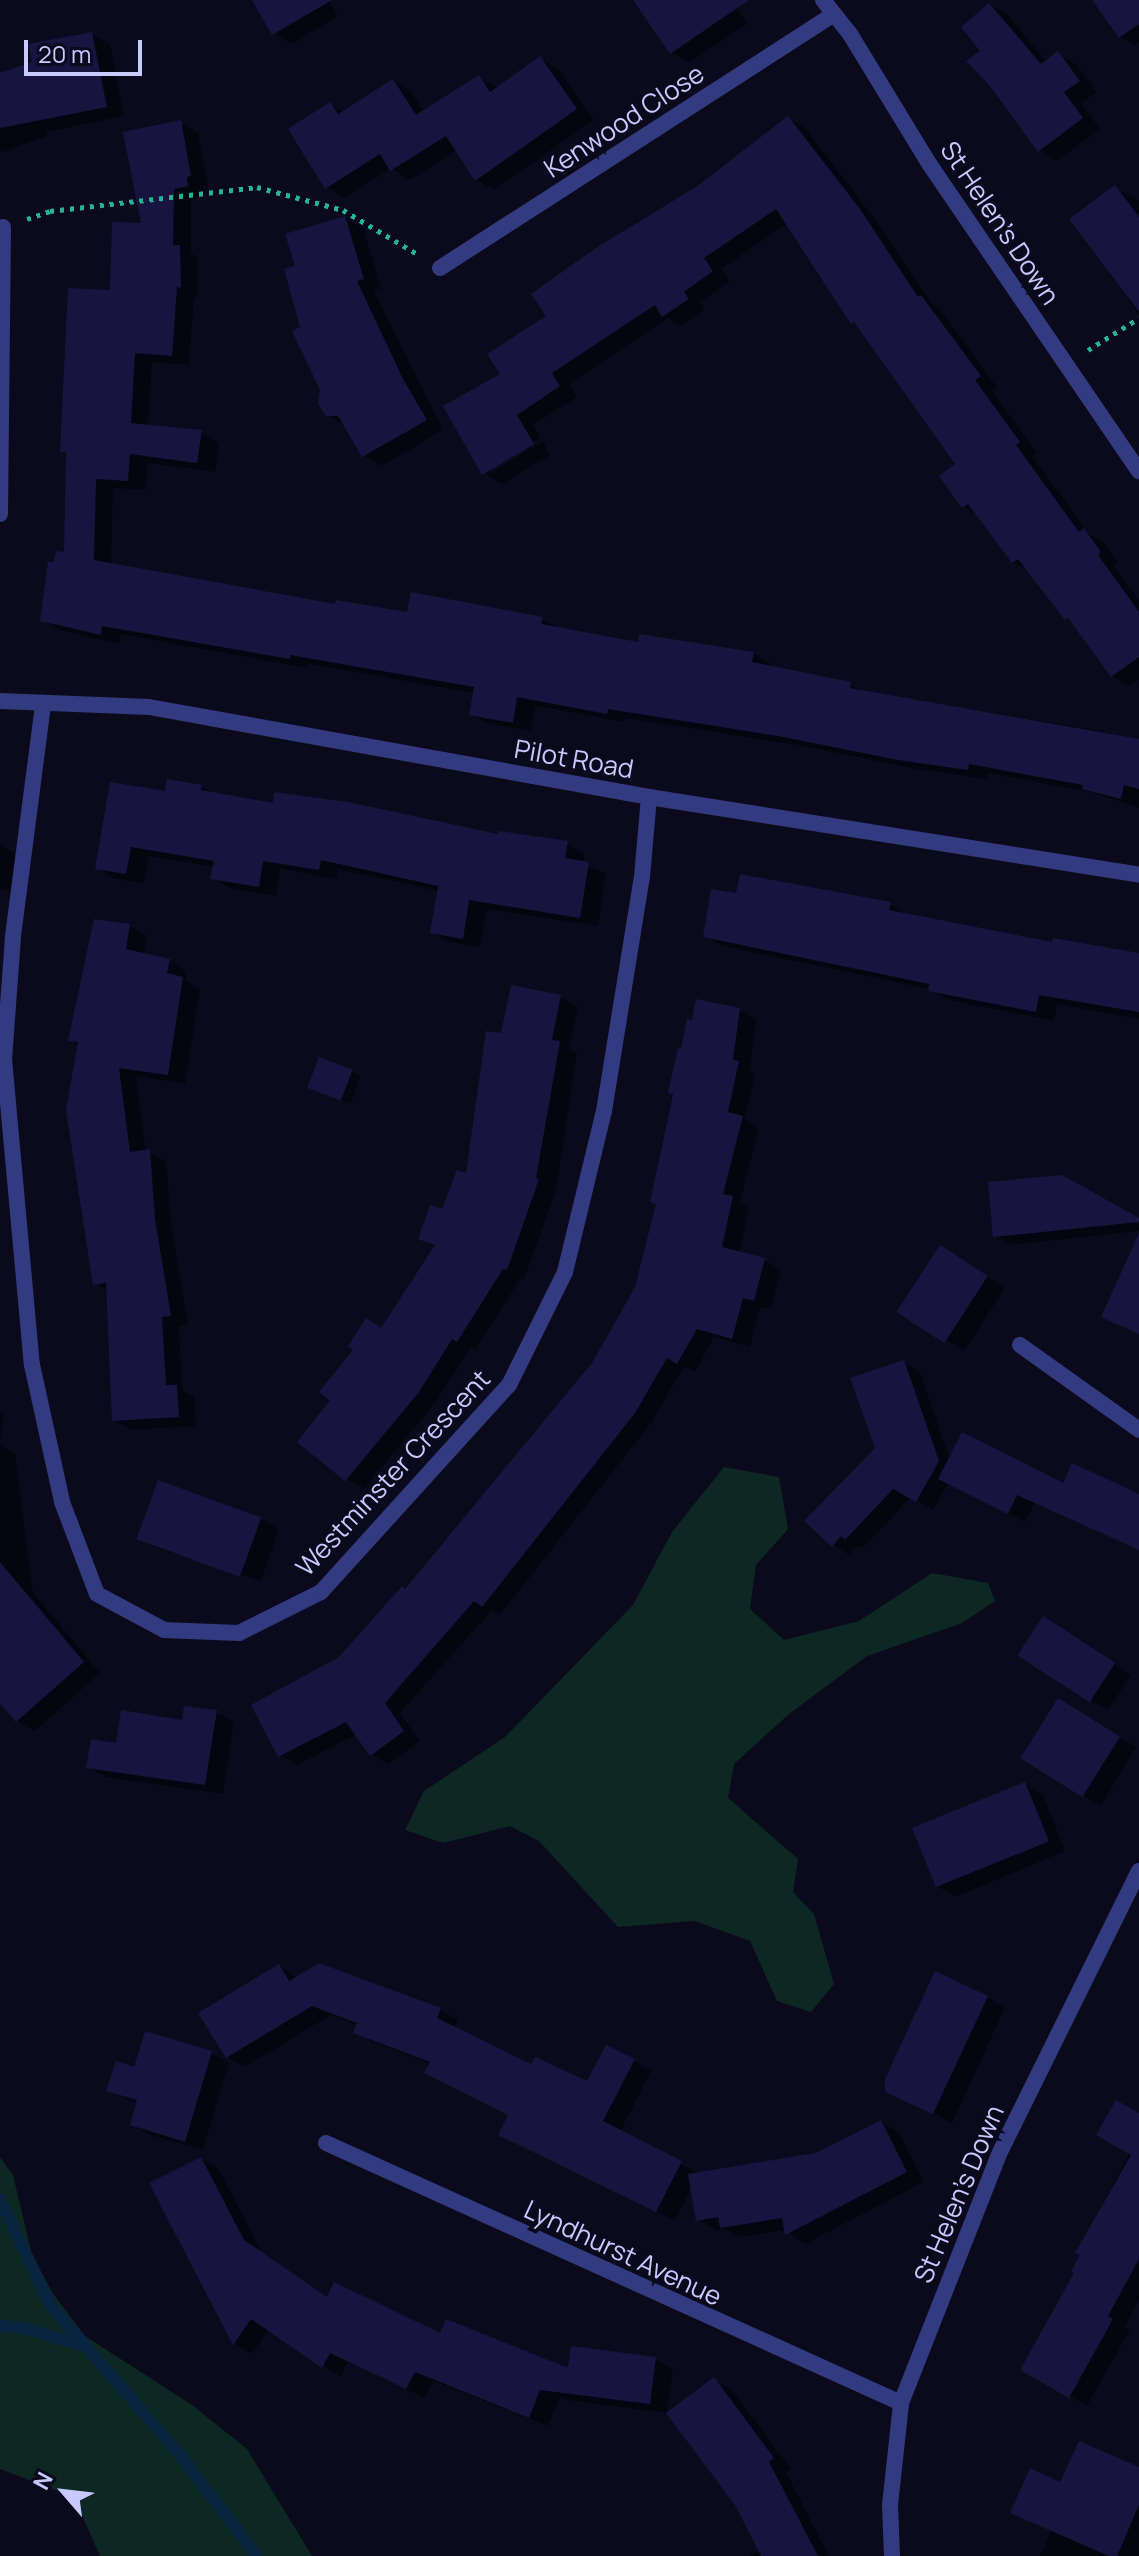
<!DOCTYPE html>
<style>
body{margin:0}
#map{position:relative;width:1139px;height:2556px;overflow:hidden;background:#0b0a1d;font-family:Manrope,sans-serif}
div>[style]{position:absolute}
.green>*{inset:0;background:#0d2723}
.shadow>*{inset:0;background:#0007}
.stream>*{height:12px;margin:-6px;padding:0 6px;transform-origin:6px;border-radius:6px;background:#08243f}
.building>*{inset:0;background:#17153f;transform-origin:0 0}
.path>*{height:5px;margin-top:-2.5px;transform-origin:0;background:repeating-linear-gradient(90deg,#25b496 0 4px,transparent 0 10px)}
.minor>*{height:16px;margin:-8px;padding:0 8px;transform-origin:8px;border-radius:8px;background:#323b7f}
span{translate:-50% -50%;white-space:nowrap;text-align:center;line-height:1.15;-webkit-text-stroke:8px #0b0a1d;paint-order:stroke}
.street-label{font-size:26px;color:#c7c9ff}
.north{position:absolute;left:24px;top:2452px;width:80px;height:80px;-webkit-text-stroke:6px #0b0a1d;paint-order:stroke;rotate:298deg;font-size:22px;font-weight:700;line-height:32px;text-align:center;color:#c7c9ff}
.north::after{content:'';display:block;margin:auto;width:28px;height:36px;background:#c7c9ff;clip-path:polygon(50% 0,100% 100%,50% 72%,0 100%)}
.scale{position:absolute;left:24px;top:40px;width:118px;height:36px;box-sizing:border-box;border:4px solid #c7c9ff;border-top:0;padding-left:10px;font-size:24px;line-height:28px;white-space:nowrap;color:#c7c9ff;-webkit-text-stroke:6px #0b0a1d;paint-order:stroke}
</style>
<div id="map">
<div class="green">
<div style="clip-path:polygon(724px 1467px,779px 1477px,788px 1529px,756px 1565px,750px 1609px,784px 1640px,859px 1621px,932px 1573px,988px 1583px,995px 1601px,962px 1623px,867px 1656px,789px 1714px,734px 1764px,728px 1798px,798px 1859px,793px 1892px,814px 1914px,834px 1984px,811px 2012px,777px 2001px,750px 1941px,695px 1921px,618px 1927px,539px 1841px,510px 1826px,443px 1843px,405px 1830px,424px 1791px,505px 1737px,633px 1605px,672px 1532px)"></div>
<div style="clip-path:polygon(0 2157px,13px 2175px,32px 2255px,54px 2295px,85px 2336px,192px 2405px,247px 2449px,312px 2556px,100px 2556px,74px 2497px,0 2469px)"></div>
</div>
<div class="shadow">
<div style="clip-path:polygon(254px 0,329px 0,338px 16px,292px 44px,274px 33px)"></div>
<div style="clip-path:polygon(651px 0,731px 0,747px 24px,689px 63px,671px 52px)"></div>
<div style="clip-path:polygon(1094px 0,1139px 0,1139px 42px,1135px 45px,1120px 37px)"></div>
<div style="clip-path:polygon(990px 5px,1008px 15px,1047px 62px,1058px 54px,1076px 64px,1097px 92px,1081px 103px,1100px 129px,1057px 161px,1039px 150px,983px 51px)"></div>
<div style="clip-path:polygon(92px 34px,110px 44px,124px 116px,46px 132px,47px 136px,0 153px,0 75px,34px 64px)"></div>
<div style="clip-path:polygon(540px 58px,558px 69px,594px 120px,494px 190px,476px 180px,457px 150px,410px 180px,391px 168px,344px 198px,326px 187px,330px 105px,344px 112px,393px 81px,411px 91px,424px 112px,479px 78px,498px 88px)"></div>
<div style="clip-path:polygon(788px 118px,806px 129px,877px 222px,932px 304px,939px 308px,997px 387px,992px 391px,1037px 453px,1032px 456px,1090px 535px,1102px 541px,1118px 563px,1114px 566px,1139px 600px,1139px 680px,1130px 686px,1112px 676px,1075px 623px,1066px 619px,1030px 571px,1013px 562px,979px 516px,964px 507px,958px 465px,859px 326px,853px 322px,788px 223px,721px 269px,730px 281px,700px 302px,705px 310px,681px 326px,668px 318px,569px 384px,577px 397px,533px 425px,541px 438px,490px 468px,490px 473px,543px 441px,550px 455px,502px 484px,484px 473px,502px 374px,549px 317px,697px 189px)"></div>
<div style="clip-path:polygon(180px 123px,198px 133px,208px 185px,203px 186px,205px 195px,191px 198px,191px 253px,198px 257px,198px 297px,194px 297px,189px 365px,152px 362px,148px 427px,201px 432px,219px 443px,215px 472px,147px 463px,146px 490px,113px 488px,111px 565px,337px 606px,409px 614px,542px 619px,560px 629px,639px 644px,753px 653px,771px 664px,770px 668px,850px 684px,865px 692px,1096px 730px,1139px 741px,1139px 808px,1091px 792px,987px 773px,986px 779px,917px 769px,798px 745px,625px 718px,625px 722px,535px 706px,531px 731px,489px 724px,471px 714px,475px 693px,308px 664px,307px 668px,120px 634px,119px 644px,60px 630px,42px 620px,56px 564px,66px 555px,68px 453px,62px 450px,112px 293px,143px 225px)"></div>
<div style="clip-path:polygon(1115px 188px,1139px 201px,1139px 315px,1072px 219px)"></div>
<div style="clip-path:polygon(345px 218px,363px 228px,381px 288px,374px 291px,443px 430px,382px 466px,364px 456px,346px 426px,327px 415px,303px 328px)"></div>
<div style="clip-path:polygon(201px 786px,215px 795px,567px 843px,585px 854px,583px 863px,606px 874px,598px 926px,487px 909px,480px 947px,450px 942px,432px 932px,439px 891px,338px 869px,337px 879px,280px 869px,276px 896px,230px 888px,213px 878px,215px 867px,149px 856px,144px 883px,115px 879px,97px 868px,166px 793px)"></div>
<div style="clip-path:polygon(0 845px,20px 856px,14px 892px,0 889px)"></div>
<div style="clip-path:polygon(738px 895px,890px 904px,908px 915px,1054px 944px,1139px 955px,1139px 1019px,1057px 1004px,1054px 1021px,948px 1000px,929px 989px,723px 946px,705px 936px)"></div>
<div style="clip-path:polygon(130px 926px,147px 936px,144px 955px,169px 961px,187px 971px,185px 980px,200px 989px,185px 1084px,136px 1076px,146px 1152px,166px 1161px,172px 1230px,188px 1325px,179px 1326px,182px 1390px,194px 1397px,196px 1426px,131px 1430px,114px 1420px,108px 1291px,95px 1284px,79px 1045px,70px 1040px)"></div>
<div style="clip-path:polygon(560px 997px,578px 1007px,569px 1049px,577px 1053px,556px 1191px,524px 1279px,521px 1278px,475px 1350px,471px 1347px,436px 1402px,364px 1489px,347px 1479px,383px 1330px,436px 1247px,421px 1238px,467px 1176px,503px 1035px)"></div>
<div style="clip-path:polygon(739px 1010px,756px 1020px,750px 1070px,755px 1073px,745px 1119px,759px 1128px,740px 1202px,749px 1207px,739px 1254px,764px 1260px,781px 1270px,771px 1309px,760px 1307px,750px 1347px,714px 1337px,695px 1372px,684px 1366px,652px 1422px,500px 1615px,492px 1610px,400px 1713px,420px 1741px,388px 1764px,371px 1754px,357px 1734px,297px 1765px,280px 1755px,340px 1659px,406px 1591px,446px 1538px,450px 1540px,593px 1364px,637px 1288px,658px 1205px,652px 1201px,658px 1162px,688px 1021px)"></div>
<div style="clip-path:polygon(352px 1071px,360px 1076px,351px 1104px,310px 1087px)"></div>
<div style="clip-path:polygon(1139px 1220px,1139px 1231px,1011px 1245px,995px 1235px)"></div>
<div style="clip-path:polygon(959px 1258px,1005px 1288px,964px 1351px,900px 1312px)"></div>
<div style="clip-path:polygon(904px 1362px,920px 1372px,950px 1459px,1139px 1498px,1139px 1550px,1035px 1503px,1025px 1522px,949px 1483px,933px 1510px,911px 1497px,863px 1548px,858px 1545px,849px 1555px,833px 1545px,877px 1449px)"></div>
<div style="clip-path:polygon(0 1411px,4px 1413px,0 1443px)"></div>
<div style="clip-path:polygon(0 1445px,15px 1454px,33px 1592px,100px 1673px,35px 1731px,17px 1721px,0 1701px)"></div>
<div style="clip-path:polygon(159px 1482px,262px 1519px,279px 1529px,261px 1581px,157px 1548px,139px 1538px)"></div>
<div style="clip-path:polygon(1061px 1629px,1131px 1675px,1108px 1710px,1090px 1700px)"></div>
<div style="clip-path:polygon(1076px 1711px,1136px 1747px,1101px 1806px,1023px 1759px)"></div>
<div style="clip-path:polygon(216px 1712px,234px 1722px,223px 1794px,106px 1777px,88px 1767px,184px 1722px)"></div>
<div style="clip-path:polygon(1025px 1784px,1043px 1795px,1065px 1851px,956px 1897px,938px 1887px)"></div>
<div style="clip-path:polygon(279px 1966px,298px 1978px,440px 2010px,458px 2020px,454px 2028px,532px 2067px,588px 2084px,634px 2061px,651px 2071px,620px 2132px,700px 2174px,817px 2155px,881px 2122px,899px 2132px,924px 2182px,805px 2244px,786px 2230px,739px 2237px,725px 2229px,716px 2230px,698px 2220px,692px 2186px,675px 2221px,518px 2144px,510px 2115px,431px 2064px,373px 2042px,356px 2032px,358px 2025px,331px 2015px,245px 2067px,227px 2057px)"></div>
<div style="clip-path:polygon(987px 1997px,1005px 2008px,952px 2123px,903px 2098px)"></div>
<div style="clip-path:polygon(211px 2053px,229px 2063px,203px 2150px,150px 2135px,132px 2124px,138px 2104px,109px 2090px,136px 2069px)"></div>
<div style="clip-path:polygon(1139px 2115px,1139px 2299px,1125px 2327px,1130px 2330px,1087px 2406px,1023px 2370px,1077px 2272px,1082px 2255px,1078px 2252px,1130px 2152px)"></div>
<div style="clip-path:polygon(201px 2159px,219px 2169px,262px 2253px,329px 2299px,441px 2336px,569px 2370px,655px 2359px,673px 2369px,667px 2413px,559px 2399px,548px 2426px,433px 2381px,425px 2398px,348px 2362px,341px 2377px,269px 2329px,252px 2354px,235px 2344px,152px 2184px)"></div>
<div style="clip-path:polygon(714px 2380px,732px 2390px,791px 2469px,786px 2472px,829px 2556px,750px 2556px,760px 2550px)"></div>
<div style="clip-path:polygon(1139px 2469px,1139px 2556px,1040px 2556px,1051px 2531px,1013px 2512px,1061px 2484px)"></div>
</div>
<div class="stream">
<div style="left:0;top:2199px;width:117px;rotate:64.7deg"></div>
<div style="left:50px;top:2305px;width:198px;rotate:49.1deg"></div>
<div style="left:180px;top:2455px;width:127px;rotate:52.7deg"></div>
<div style="left:0;top:2326px;width:27px;rotate:6deg"></div>
<div style="left:27px;top:2329px;width:57px;rotate:16.2deg"></div>
</div>
<div class="building">
<div style="clip-path:polygon(252px 0,332px 0,272px 35px)"></div>
<div style="clip-path:polygon(633px 0,749px 0,670px 54px)"></div>
<div style="clip-path:polygon(1092px 0,1139px 0,1139px 24px,1119px 38px)"></div>
<div style="clip-path:polygon(989px 3px,1041px 64px,1058px 51px,1080px 81px,1064px 92px,1083px 118px,1038px 152px,990px 86px,966px 61px,980px 51px,961px 27px)"></div>
<div style="clip-path:polygon(92px 32px,107px 107px,0 128px,0 73px,32px 62px,28px 44px)"></div>
<div style="clip-path:polygon(540px 56px,577px 109px,475px 181px,446px 136px,390px 171px,380px 154px,325px 189px,288px 129px,330px 102px,338px 114px,393px 79px,416px 115px,479px 75px,490px 92px)"></div>
<div style="clip-path:polygon(788px 116px,860px 209px,918px 297px,921px 295px,981px 376px,975px 380px,1020px 442px,1016px 445px,1079px 532px,1084px 528px,1101px 552px,1098px 555px,1139px 612px,1139px 657px,1111px 677px,1068px 618px,1065px 620px,1018px 559px,1012px 563px,968px 504px,962px 508px,939px 476px,955px 464px,854px 322px,851px 324px,776px 209px,704px 258px,713px 271px,684px 292px,689px 299px,662px 317px,655px 305px,552px 373px,560px 386px,517px 415px,534px 444px,482px 475px,443px 406px,500px 374px,487px 354px,546px 316px,531px 294px,596px 248px,696px 187px)"></div>
<div style="clip-path:polygon(181px 120px,191px 176px,187px 177px,188px 186px,174px 189px,173px 245px,180px 245px,181px 288px,177px 287px,172px 356px,135px 353px,131px 423px,202px 430px,197px 463px,130px 454px,128px 481px,96px 479px,94px 560px,335px 604px,336px 600px,407px 612px,411px 592px,543px 617px,541px 624px,638px 642px,639px 634px,754px 652px,752px 662px,851px 682px,850px 688px,1139px 739px,1139px 789px,1124px 785px,1121px 799px,1082px 789px,1083px 785px,969px 764px,968px 770px,898px 760px,778px 736px,608px 709px,607px 714px,517px 697px,513px 723px,469px 715px,474px 687px,290px 655px,290px 659px,102px 626px,101px 635px,40px 621px,48px 562px,54px 562px,56px 551px,64px 552px,66px 452px,60px 452px,68px 288px,110px 290px,112px 222px,141px 223px,123px 132px)"></div>
<div style="clip-path:polygon(1115px 185px,1139px 217px,1139px 312px,1069px 219px)"></div>
<div style="clip-path:polygon(345px 216px,364px 279px,357px 281px,403px 379px,427px 420px,362px 457px,338px 416px,326px 416px,318px 404px,320px 390px,292px 331px,300px 327px,284px 269px,295px 266px,285px 234px)"></div>
<div style="clip-path:polygon(167px 779px,202px 785px,201px 790px,273px 803px,274px 792px,348px 802px,498px 834px,499px 831px,568px 841px,565px 858px,589px 862px,580px 918px,469px 900px,463px 939px,430px 933px,438px 886px,321px 860px,319px 870px,263px 861px,259px 887px,210px 879px,214px 861px,131px 847px,126px 874px,95px 869px,110px 782px,165px 791px)"></div>
<div style="clip-path:polygon(740px 874px,891px 902px,889px 910px,1052px 942px,1053px 938px,1139px 953px,1139px 1012px,1039px 995px,1036px 1012px,928px 991px,929px 984px,703px 937px,711px 889px,736px 893px)"></div>
<div style="clip-path:polygon(94px 919px,130px 924px,126px 949px,170px 959px,167px 973px,183px 977px,168px 1075px,119px 1068px,130px 1152px,150px 1149px,155px 1219px,171px 1316px,162px 1317px,166px 1385px,177px 1385px,179px 1417px,112px 1421px,106px 1283px,93px 1285px,66px 1110px,78px 1042px,68px 1041px)"></div>
<div style="clip-path:polygon(511px 985px,561px 995px,552px 1040px,560px 1041px,536px 1178px,539px 1179px,507px 1270px,503px 1269px,457px 1342px,452px 1339px,419px 1392px,345px 1481px,297px 1442px,330px 1400px,319px 1392px,353px 1350px,348px 1346px,366px 1318px,381px 1328px,435px 1245px,418px 1239px,430px 1205px,442px 1209px,457px 1170px,466px 1173px,486px 1031px,501px 1033px)"></div>
<div style="clip-path:polygon(696px 999px,740px 1008px,733px 1060px,739px 1061px,728px 1112px,743px 1116px,723px 1194px,733px 1196px,722px 1247px,765px 1258px,754px 1301px,743px 1298px,732px 1339px,697px 1329px,677px 1364px,667px 1358px,635px 1413px,482px 1607px,474px 1601px,385px 1703px,404px 1731px,370px 1756px,346px 1722px,278px 1757px,251px 1705px,339px 1657px,402px 1586px,405px 1589px,592px 1363px,635px 1287px,656px 1204px,650px 1202px,673px 1094px,668px 1093px,678px 1048px,681px 1049px,687px 1019px,692px 1020px)"></div>
<div style="left:319px;top:1057px;width:36px;height:33px;rotate:21deg"></div>
<div style="clip-path:polygon(1062px 1175px,1139px 1218px,1139px 1222px,993px 1237px,988px 1182px)"></div>
<div style="clip-path:polygon(1139px 1233px,1139px 1334px,1101px 1317px)"></div>
<div style="left:940px;top:1245px;width:57px;height:80px;rotate:33deg"></div>
<div style="clip-path:polygon(904px 1360px,939px 1461px,916px 1502px,893px 1489px,845px 1540px,841px 1536px,832px 1547px,804px 1521px,875px 1448px,850px 1378px)"></div>
<div style="clip-path:polygon(962px 1432px,1063px 1483px,1072px 1463px,1139px 1494px,1139px 1550px,1017px 1495px,1008px 1514px,938px 1479px)"></div>
<div style="left:158px;top:1480px;width:110px;height:63px;rotate:20deg"></div>
<div style="clip-path:polygon(0 1562px,84px 1662px,16px 1722px,0 1704px)"></div>
<div style="left:1043px;top:1616px;width:86px;height:47px;rotate:33deg"></div>
<div style="left:1058px;top:1698px;width:73px;height:71px;rotate:32deg"></div>
<div style="clip-path:polygon(184px 1706px,217px 1710px,205px 1785px,86px 1768px,91px 1739px,116px 1743px,121px 1710px,182px 1720px)"></div>
<div style="left:1025px;top:1782px;width:64px;height:122px;rotate:68deg"></div>
<div style="clip-path:polygon(319px 1963px,441px 2008px,437px 2018px,531px 2064px,535px 2057px,587px 2081px,606px 2045px,635px 2059px,603px 2121px,682px 2161px,656px 2212px,498px 2135px,508px 2115px,424px 2073px,430px 2062px,353px 2033px,357px 2023px,312px 2006px,226px 2058px,198px 2013px,279px 1964px,289px 1981px)"></div>
<div style="clip-path:polygon(935px 1971px,988px 1996px,933px 2114px,885px 2092px,885px 2079px)"></div>
<div style="clip-path:polygon(145px 2031px,212px 2051px,185px 2142px,130px 2125px,137px 2100px,106px 2091px,116px 2061px,134px 2067px)"></div>
<div style="clip-path:polygon(1116px 2100px,1139px 2113px,1139px 2259px,1108px 2316px,1113px 2319px,1069px 2398px,1020px 2370px,1074px 2273px,1071px 2271px,1080px 2255px,1075px 2253px,1131px 2155px,1096px 2135px)"></div>
<div style="clip-path:polygon(881px 2120px,907px 2172px,785px 2235px,782px 2218px,720px 2228px,718px 2217px,696px 2221px,688px 2174px,816px 2153px)"></div>
<div style="clip-path:polygon(201px 2157px,244px 2240px,327px 2297px,334px 2282px,440px 2333px,446px 2319px,568px 2368px,571px 2346px,656px 2357px,650px 2404px,540px 2390px,529px 2418px,415px 2372px,406px 2389px,330px 2353px,322px 2368px,251px 2319px,233px 2345px,149px 2183px)"></div>
<div style="clip-path:polygon(714px 2377px,774px 2458px,769px 2462px,818px 2556px,761px 2556px,735px 2505px,666px 2413px)"></div>
<div style="clip-path:polygon(1079px 2441px,1139px 2467px,1139px 2505px,1117px 2556px,1109px 2556px,1010px 2513px,1030px 2468px,1060px 2482px)"></div>
</div>
<div class="path">
<div style="left:27px;top:219px;width:24px;rotate:-19deg"></div>
<div style="left:50px;top:211px;width:208px;rotate:-6.6deg"></div>
<div style="left:257px;top:187px;width:89px;rotate:15deg"></div>
<div style="left:343px;top:210px;width:88px;rotate:30.6deg"></div>
<div style="left:1088px;top:350px;width:60px;rotate:-32.1deg"></div>
</div>
<div class="minor">
<div style="left:823px;top:0;width:43px;rotate:51.5deg"></div>
<div style="left:850px;top:34px;width:153px;rotate:58.6deg"></div>
<div style="left:930px;top:165px;width:371px;rotate:55.7deg"></div>
<div style="left:440px;top:268px;width:467px;rotate:-32.8deg"></div>
<div style="left:0;top:514px;width:287px;rotate:-89.4deg"></div>
<div style="left:0;top:701px;width:149px;rotate:2.3deg"></div>
<div style="left:149px;top:707px;width:508px;rotate:10.2deg"></div>
<div style="left:649px;top:797px;width:496px;rotate:9deg"></div>
<div style="left:43px;top:705px;width:234px;rotate:97.4deg"></div>
<div style="left:13px;top:937px;width:122px;rotate:94.2deg"></div>
<div style="left:4px;top:1059px;width:307px;rotate:84.8deg"></div>
<div style="left:32px;top:1365px;width:140px;rotate:77.6deg"></div>
<div style="left:62px;top:1502px;width:98px;rotate:69.2deg"></div>
<div style="left:97px;top:1594px;width:76px;rotate:28.2deg"></div>
<div style="left:164px;top:1630px;width:75px;rotate:2.3deg"></div>
<div style="left:239px;top:1633px;width:92px;rotate:-26.6deg"></div>
<div style="left:321px;top:1592px;width:280px;rotate:-47.8deg"></div>
<div style="left:509px;top:1385px;width:126px;rotate:-63.6deg"></div>
<div style="left:565px;top:1272px;width:166px;rotate:-76.4deg"></div>
<div style="left:604px;top:1111px;width:237px;rotate:-80.8deg"></div>
<div style="left:642px;top:877px;width:80px;rotate:-85deg"></div>
<div style="left:1020px;top:1345px;width:146px;rotate:35.5deg"></div>
<div style="left:326px;top:2143px;width:631px;rotate:24.33deg"></div>
<div style="left:892px;top:2556px;width:51px;rotate:-92.2deg"></div>
<div style="left:890px;top:2505px;width:103px;rotate:-83.8deg"></div>
<div style="left:901px;top:2403px;width:268px;rotate:-68.5deg"></div>
<div style="left:999px;top:2154px;width:316px;rotate:-63.7deg"></div>
</div>
<div class="street-label">
<span style="left:624px;top:121px;rotate:-33deg">Kenwood Close</span>
<span style="left:1000px;top:223px;rotate:56deg">St Helen's Down</span>
<span style="left:574px;top:759px;rotate:10deg">Pilot Road</span>
<span style="left:393px;top:1473px;rotate:-47deg">Westminster Crescent</span>
<span style="left:959px;top:2194px;rotate:-67deg">St Helen's Down</span>
<span style="left:623px;top:2253px;rotate:25deg">Lyndhurst Avenue</span>
</div>
<div class="north">N</div>
<div class="scale">20 m</div>
</div>
